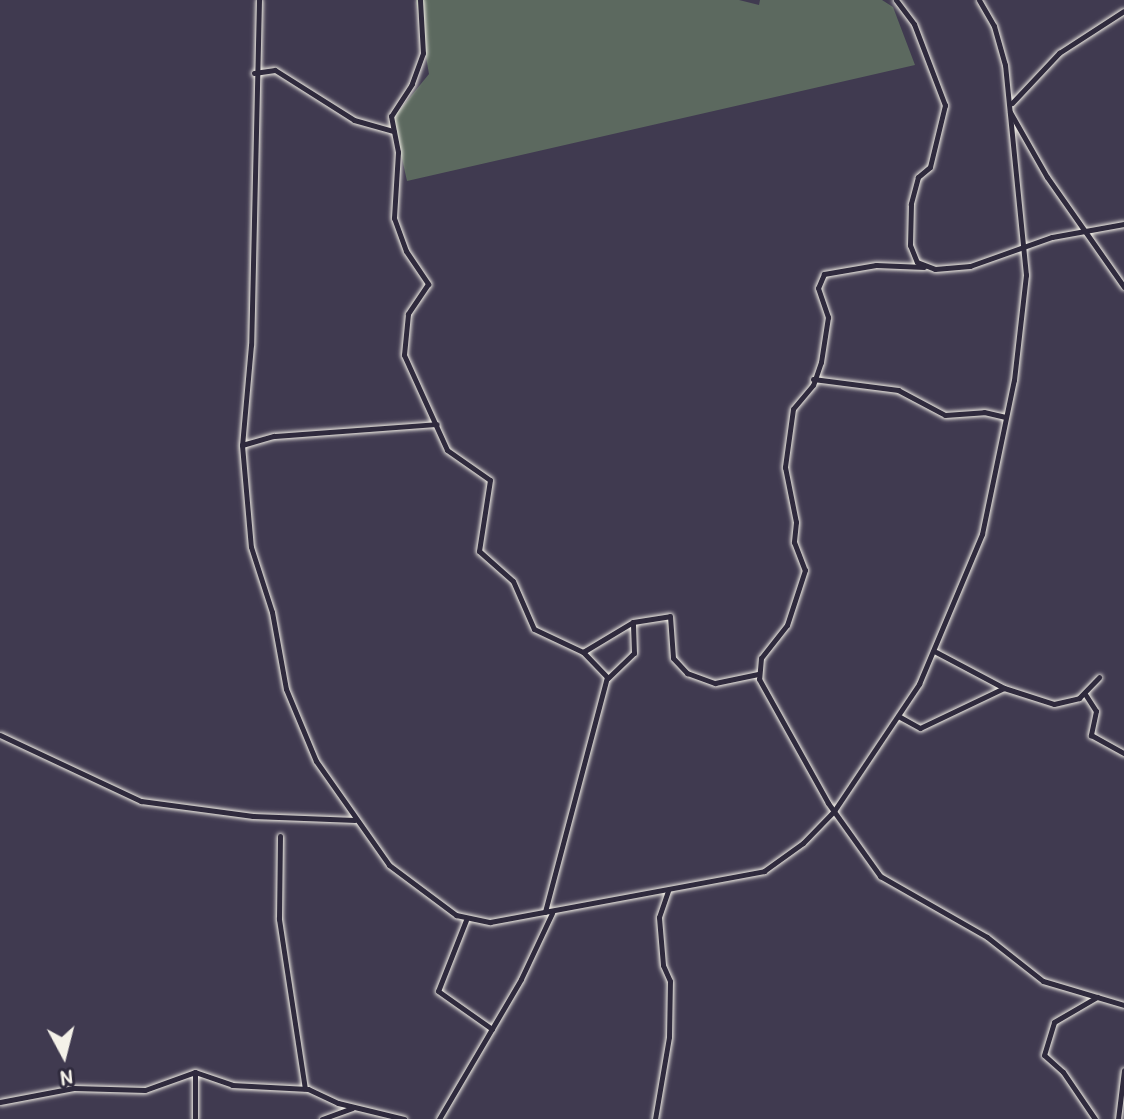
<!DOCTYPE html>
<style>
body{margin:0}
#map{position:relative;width:1124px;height:1119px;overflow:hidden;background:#403a50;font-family:"Patrick Hand",sans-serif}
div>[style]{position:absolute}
.green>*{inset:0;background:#5c695f}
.roads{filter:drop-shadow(0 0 2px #f4f1e8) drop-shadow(0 0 2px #f4f1e8)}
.street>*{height:5px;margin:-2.5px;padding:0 2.5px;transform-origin:2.5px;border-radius:2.5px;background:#2f2a3d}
span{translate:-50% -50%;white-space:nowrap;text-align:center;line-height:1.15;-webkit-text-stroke:7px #2f2a3d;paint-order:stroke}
.north{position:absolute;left:24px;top:1015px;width:80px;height:80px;-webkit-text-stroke:6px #2f2a3d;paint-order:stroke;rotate:173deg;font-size:22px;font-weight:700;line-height:32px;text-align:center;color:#f4f1e8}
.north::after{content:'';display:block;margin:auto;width:28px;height:36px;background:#f4f1e8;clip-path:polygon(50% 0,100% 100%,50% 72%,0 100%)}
</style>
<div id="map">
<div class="green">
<div style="clip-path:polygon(416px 0,739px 0,759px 5px,760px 0,882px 0,893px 7px,915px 65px,407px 181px,393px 118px,429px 74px)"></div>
</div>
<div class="roads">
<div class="street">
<div style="left:259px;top:0;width:345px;rotate:91.3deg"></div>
<div style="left:251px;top:345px;width:100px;rotate:95.1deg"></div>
<div style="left:242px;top:445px;width:102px;rotate:85deg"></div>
<div style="left:251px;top:547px;width:68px;rotate:72.1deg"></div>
<div style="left:272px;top:612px;width:78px;rotate:79.7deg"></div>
<div style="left:286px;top:689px;width:78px;rotate:67.4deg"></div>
<div style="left:316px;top:761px;width:127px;rotate:54.9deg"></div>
<div style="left:389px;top:865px;width:84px;rotate:36.7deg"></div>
<div style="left:456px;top:915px;width:35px;rotate:12deg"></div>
<div style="left:490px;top:922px;width:279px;rotate:-10.5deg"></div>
<div style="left:764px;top:871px;width:48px;rotate:-35.7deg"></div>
<div style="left:803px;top:843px;width:45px;rotate:-45.9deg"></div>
<div style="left:834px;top:811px;width:153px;rotate:-56.2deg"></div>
<div style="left:919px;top:684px;width:163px;rotate:-67.2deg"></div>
<div style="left:982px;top:534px;width:157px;rotate:-78.3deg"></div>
<div style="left:1014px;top:380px;width:106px;rotate:-83.5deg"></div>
<div style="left:1026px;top:275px;width:211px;rotate:-95.7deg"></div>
<div style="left:1005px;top:65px;width:41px;rotate:-105.8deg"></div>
<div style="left:994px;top:26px;width:30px;rotate:-120deg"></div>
<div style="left:420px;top:0;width:53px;rotate:86.8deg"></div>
<div style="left:423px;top:53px;width:33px;rotate:110deg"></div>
<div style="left:412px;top:84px;width:38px;rotate:123deg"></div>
<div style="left:391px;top:116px;width:37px;rotate:79deg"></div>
<div style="left:398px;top:152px;width:66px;rotate:93.5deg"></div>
<div style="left:394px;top:218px;width:35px;rotate:70deg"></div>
<div style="left:406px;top:251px;width:40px;rotate:56deg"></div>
<div style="left:428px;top:284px;width:36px;rotate:124deg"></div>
<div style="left:408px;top:314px;width:41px;rotate:95.6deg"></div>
<div style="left:404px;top:355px;width:104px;rotate:65.6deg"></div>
<div style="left:447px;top:450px;width:52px;rotate:34.9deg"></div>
<div style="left:490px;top:480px;width:72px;rotate:98.8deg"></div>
<div style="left:479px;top:551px;width:45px;rotate:41.4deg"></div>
<div style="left:513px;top:581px;width:52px;rotate:66.4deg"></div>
<div style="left:534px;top:629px;width:54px;rotate:25.1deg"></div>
<div style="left:583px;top:652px;width:35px;rotate:46deg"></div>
<div style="left:607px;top:677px;width:243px;rotate:104.8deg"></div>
<div style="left:896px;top:0;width:30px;rotate:53deg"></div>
<div style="left:914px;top:24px;width:87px;rotate:69.1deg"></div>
<div style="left:945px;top:105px;width:64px;rotate:103.6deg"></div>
<div style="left:930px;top:167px;width:16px;rotate:140deg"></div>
<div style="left:918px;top:177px;width:28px;rotate:105deg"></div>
<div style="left:911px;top:204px;width:41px;rotate:91.4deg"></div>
<div style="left:910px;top:245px;width:18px;rotate:68deg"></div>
<div style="left:917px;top:262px;width:19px;rotate:21deg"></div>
<div style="left:935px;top:269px;width:35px;rotate:-5deg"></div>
<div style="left:970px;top:266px;width:87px;rotate:-19.5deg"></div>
<div style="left:1052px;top:237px;width:73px;rotate:-10.2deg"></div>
<div style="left:254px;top:73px;width:21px;rotate:-8deg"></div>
<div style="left:275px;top:70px;width:93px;rotate:32.3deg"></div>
<div style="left:354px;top:120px;width:41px;rotate:15.8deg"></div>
<div style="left:1012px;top:103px;width:69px;rotate:-46.8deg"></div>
<div style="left:1059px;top:53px;width:77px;rotate:-32.9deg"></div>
<div style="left:1010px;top:112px;width:75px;rotate:60.4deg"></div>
<div style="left:1047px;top:177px;width:134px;rotate:55deg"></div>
<div style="left:924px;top:267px;width:48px;rotate:-177.6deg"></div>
<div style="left:876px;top:265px;width:53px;rotate:170.2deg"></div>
<div style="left:824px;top:274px;width:15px;rotate:113deg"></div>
<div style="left:818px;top:288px;width:31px;rotate:71deg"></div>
<div style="left:828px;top:317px;width:46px;rotate:98.8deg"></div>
<div style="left:821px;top:362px;width:24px;rotate:109deg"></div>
<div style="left:813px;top:385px;width:31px;rotate:130deg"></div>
<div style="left:793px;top:409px;width:59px;rotate:97.9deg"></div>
<div style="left:785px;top:467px;width:56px;rotate:78.7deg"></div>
<div style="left:796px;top:522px;width:20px;rotate:96deg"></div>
<div style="left:794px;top:542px;width:30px;rotate:69deg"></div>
<div style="left:805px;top:570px;width:58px;rotate:108.1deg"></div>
<div style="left:787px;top:625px;width:42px;rotate:128.2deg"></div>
<div style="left:761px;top:658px;width:21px;rotate:95deg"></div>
<div style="left:759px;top:679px;width:142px;rotate:60.9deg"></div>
<div style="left:828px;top:803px;width:90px;rotate:54.5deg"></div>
<div style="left:880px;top:876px;width:123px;rotate:29.7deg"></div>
<div style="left:987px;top:937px;width:71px;rotate:38.2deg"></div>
<div style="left:1043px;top:981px;width:84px;rotate:16.5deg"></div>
<div style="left:813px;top:379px;width:86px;rotate:7.4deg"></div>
<div style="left:898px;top:390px;width:53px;rotate:28deg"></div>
<div style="left:945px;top:415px;width:39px;rotate:-4deg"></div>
<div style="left:984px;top:412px;width:22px;rotate:13deg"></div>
<div style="left:242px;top:445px;width:33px;rotate:-16deg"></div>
<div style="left:274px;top:436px;width:163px;rotate:-4.2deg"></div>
<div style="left:583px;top:652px;width:58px;rotate:-31deg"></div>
<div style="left:633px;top:622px;width:37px;rotate:-9deg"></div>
<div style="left:670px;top:616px;width:42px;rotate:85.9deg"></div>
<div style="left:673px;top:658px;width:21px;rotate:47deg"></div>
<div style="left:687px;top:673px;width:30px;rotate:20deg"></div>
<div style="left:715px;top:683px;width:44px;rotate:-11.8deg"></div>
<div style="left:936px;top:652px;width:77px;rotate:27.9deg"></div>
<div style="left:1004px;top:688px;width:52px;rotate:17.7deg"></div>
<div style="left:1054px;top:704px;width:26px;rotate:-13deg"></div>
<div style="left:1079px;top:698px;width:29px;rotate:-46deg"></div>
<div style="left:608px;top:678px;width:36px;rotate:-44deg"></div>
<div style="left:634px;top:653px;width:31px;rotate:-92deg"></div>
<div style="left:1085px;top:694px;width:20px;rotate:57deg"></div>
<div style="left:1096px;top:711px;width:25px;rotate:102deg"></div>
<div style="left:1091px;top:735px;width:38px;rotate:29deg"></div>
<div style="left:900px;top:717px;width:23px;rotate:29deg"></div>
<div style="left:920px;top:728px;width:93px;rotate:-25.5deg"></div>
<div style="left:0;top:735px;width:156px;rotate:25.1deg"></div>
<div style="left:141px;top:801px;width:113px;rotate:7.6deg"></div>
<div style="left:253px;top:816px;width:102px;rotate:2.2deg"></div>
<div style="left:280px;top:836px;width:83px;rotate:90.7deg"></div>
<div style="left:279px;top:919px;width:171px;rotate:81.3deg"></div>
<div style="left:466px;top:920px;width:76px;rotate:111.5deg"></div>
<div style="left:438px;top:991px;width:66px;rotate:35.1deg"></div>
<div style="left:195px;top:1072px;width:47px;rotate:90deg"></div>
<div style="left:0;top:1102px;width:75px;rotate:-10.7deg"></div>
<div style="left:74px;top:1088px;width:71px;rotate:1.6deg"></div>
<div style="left:145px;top:1090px;width:53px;rotate:-19.8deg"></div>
<div style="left:195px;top:1072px;width:39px;rotate:19deg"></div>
<div style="left:232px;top:1085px;width:76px;rotate:3deg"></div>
<div style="left:308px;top:1089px;width:33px;rotate:25deg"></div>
<div style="left:338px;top:1103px;width:68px;rotate:13.6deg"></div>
<div style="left:322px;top:1119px;width:32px;rotate:-20deg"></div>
<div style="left:439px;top:1119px;width:162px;rotate:-59.6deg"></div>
<div style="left:521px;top:979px;width:73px;rotate:-64.8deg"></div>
<div style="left:655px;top:1119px;width:83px;rotate:-80.3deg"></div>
<div style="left:669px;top:1037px;width:56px;rotate:-89deg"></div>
<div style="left:670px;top:981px;width:17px;rotate:-114deg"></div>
<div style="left:663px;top:965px;width:48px;rotate:-94.8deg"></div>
<div style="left:659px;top:917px;width:28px;rotate:-71deg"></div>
<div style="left:1095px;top:1119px;width:57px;rotate:-124.2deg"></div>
<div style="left:1063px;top:1072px;width:25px;rotate:-138deg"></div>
<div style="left:1044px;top:1055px;width:34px;rotate:-73deg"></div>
<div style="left:1054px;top:1022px;width:50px;rotate:-30.2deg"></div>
<div style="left:1118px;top:1119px;width:49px;rotate:-83deg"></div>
</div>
</div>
<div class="north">N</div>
</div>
